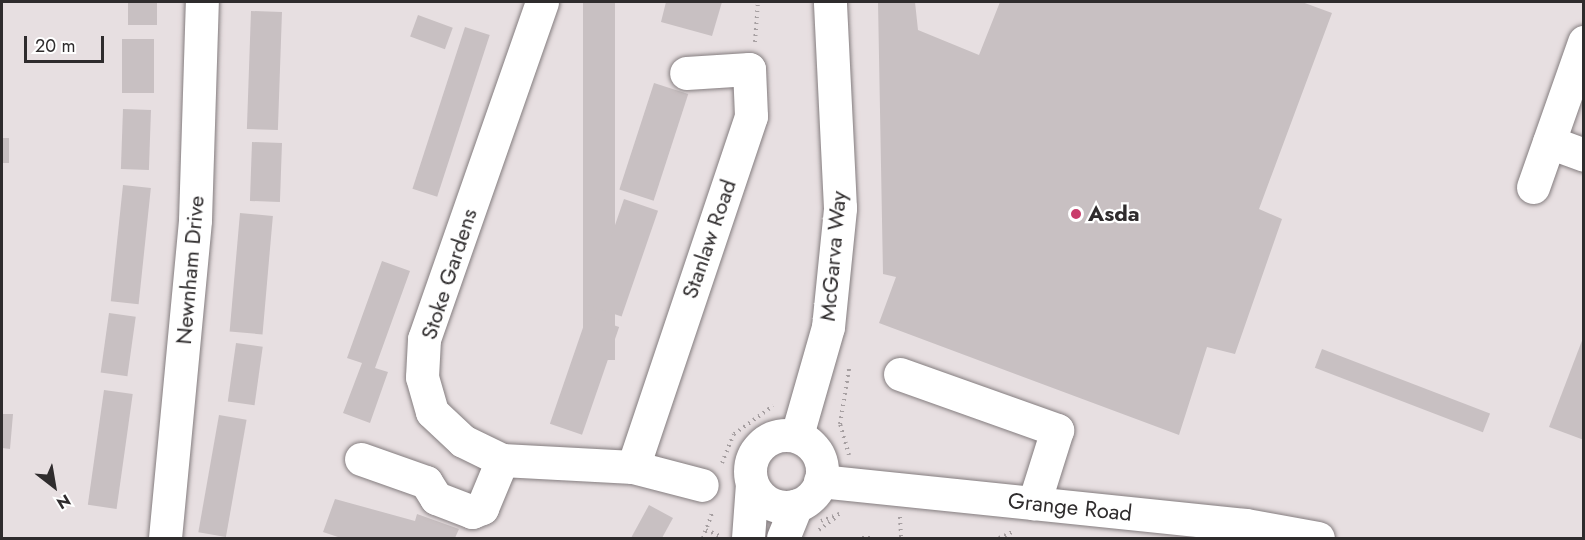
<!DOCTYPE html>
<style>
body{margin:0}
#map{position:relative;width:1585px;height:540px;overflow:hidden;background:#e7dfe1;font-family:Jost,sans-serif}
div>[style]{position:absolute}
.building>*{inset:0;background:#c8c0c2;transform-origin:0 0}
.path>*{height:4px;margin-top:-2px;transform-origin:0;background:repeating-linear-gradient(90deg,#a69fa1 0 1.5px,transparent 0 6px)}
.roads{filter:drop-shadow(0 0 2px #847d7f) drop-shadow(0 0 2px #847d7f)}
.minor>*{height:33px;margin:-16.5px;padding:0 16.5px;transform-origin:16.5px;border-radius:16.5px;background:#fff}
.minor>.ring{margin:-16.5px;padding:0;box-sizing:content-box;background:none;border:33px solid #fff;border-radius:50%}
.dots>*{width:16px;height:16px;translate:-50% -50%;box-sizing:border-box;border:3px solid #fff;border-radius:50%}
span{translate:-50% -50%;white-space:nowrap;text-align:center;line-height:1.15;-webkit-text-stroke:4.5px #fff;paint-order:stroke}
.poi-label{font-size:22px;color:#2f2c2d;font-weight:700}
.left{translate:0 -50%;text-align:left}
.street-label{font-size:22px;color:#2f2c2d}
.frame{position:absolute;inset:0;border:3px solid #2f2c2d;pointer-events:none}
.north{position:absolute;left:24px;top:456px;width:60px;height:60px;-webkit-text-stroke:4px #fff;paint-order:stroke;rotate:149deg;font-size:16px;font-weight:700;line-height:24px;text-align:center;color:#2f2c2d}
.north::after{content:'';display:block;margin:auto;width:21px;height:27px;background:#2f2c2d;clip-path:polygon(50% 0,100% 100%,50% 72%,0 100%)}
.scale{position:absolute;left:24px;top:36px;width:80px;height:27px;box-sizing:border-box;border:3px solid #2f2c2d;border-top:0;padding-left:8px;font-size:18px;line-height:21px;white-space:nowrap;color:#2f2c2d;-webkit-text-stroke:4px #fff;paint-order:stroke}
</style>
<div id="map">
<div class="building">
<div style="left:128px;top:2px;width:29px;height:23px"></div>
<div style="left:583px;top:2px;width:32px;height:358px"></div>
<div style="clip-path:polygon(666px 2px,722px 2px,712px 36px,661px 22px)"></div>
<div style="clip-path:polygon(878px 2px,915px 2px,918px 30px,979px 55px,1000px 2px,1302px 2px,1332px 13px,1259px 209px,1282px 219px,1235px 354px,1207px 347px,1179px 435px,879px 323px,896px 277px,883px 274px)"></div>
<div style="left:251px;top:11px;width:31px;height:118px;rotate:2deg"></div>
<div style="left:418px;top:15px;width:37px;height:23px;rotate:20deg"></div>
<div style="left:465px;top:27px;width:26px;height:170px;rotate:18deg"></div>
<div style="left:122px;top:39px;width:32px;height:54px"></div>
<div style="left:654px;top:83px;width:36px;height:112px;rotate:18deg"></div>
<div style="left:123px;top:109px;width:28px;height:60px;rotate:2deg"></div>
<div style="left:2px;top:138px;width:7px;height:25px"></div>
<div style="left:252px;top:142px;width:30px;height:59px;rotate:2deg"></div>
<div style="left:123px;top:185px;width:28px;height:117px;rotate:6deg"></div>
<div style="left:624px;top:199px;width:36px;height:112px;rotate:19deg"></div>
<div style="left:240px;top:213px;width:33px;height:119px;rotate:5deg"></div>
<div style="clip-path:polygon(382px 261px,410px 271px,375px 368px,388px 372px,370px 423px,343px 413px,362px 363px,347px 358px)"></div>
<div style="left:109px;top:313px;width:27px;height:60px;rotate:8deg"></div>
<div style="left:587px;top:316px;width:34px;height:114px;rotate:19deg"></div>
<div style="clip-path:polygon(1583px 338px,1584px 338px,1584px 440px,1549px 427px)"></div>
<div style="left:236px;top:343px;width:27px;height:59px;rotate:8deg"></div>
<div style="left:1322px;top:349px;width:180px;height:20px;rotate:21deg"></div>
<div style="left:104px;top:390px;width:29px;height:116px;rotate:8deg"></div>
<div style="clip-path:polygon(2px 414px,13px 414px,10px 449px,2px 448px)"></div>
<div style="left:219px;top:415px;width:28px;height:119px;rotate:10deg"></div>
<div style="clip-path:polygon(335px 499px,415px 521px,417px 514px,459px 529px,455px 538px,341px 538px,323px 532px)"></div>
<div style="clip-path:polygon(649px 505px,673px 518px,662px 538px,631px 538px)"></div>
</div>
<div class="path">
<div style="left:755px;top:42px;width:40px;rotate:-85.7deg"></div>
<div style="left:849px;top:455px;width:32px;rotate:-106deg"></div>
<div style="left:840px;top:424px;width:56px;rotate:-80.7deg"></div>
<div style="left:722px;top:463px;width:31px;rotate:-68deg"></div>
<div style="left:734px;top:434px;width:48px;rotate:-35.7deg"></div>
<div style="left:900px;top:517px;width:21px;rotate:87deg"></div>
<div style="left:821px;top:521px;width:22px;rotate:-21deg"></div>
<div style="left:706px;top:530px;width:15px;rotate:23deg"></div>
<div style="left:819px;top:530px;width:20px;rotate:-37deg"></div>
<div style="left:703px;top:538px;width:27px;rotate:-70deg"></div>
<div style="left:862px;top:538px;width:9px"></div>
<div style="left:999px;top:538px;width:17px;rotate:-24deg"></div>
</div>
<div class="roads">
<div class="minor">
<div style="left:542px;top:2px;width:357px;rotate:109.3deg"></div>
<div style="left:424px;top:339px;width:38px;rotate:93deg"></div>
<div style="left:422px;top:377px;width:36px;rotate:74deg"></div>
<div style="left:432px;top:412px;width:42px;rotate:43.1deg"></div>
<div style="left:463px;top:441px;width:43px;rotate:26deg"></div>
<div style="left:502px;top:460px;width:131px;rotate:3.1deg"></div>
<div style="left:633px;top:467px;width:71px;rotate:14.6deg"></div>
<div style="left:1549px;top:142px;width:37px;rotate:20deg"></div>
<div style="left:1533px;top:187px;width:154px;rotate:-70.6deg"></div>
<div style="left:900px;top:374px;width:167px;rotate:19.6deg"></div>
<div style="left:1057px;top:430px;width:77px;rotate:107.5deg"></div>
<div style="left:797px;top:435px;width:112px;rotate:-74deg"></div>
<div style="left:828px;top:327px;width:120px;rotate:-84.2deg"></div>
<div style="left:840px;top:208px;width:206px;rotate:-92.8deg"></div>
<div class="ring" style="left:750px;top:435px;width:39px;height:39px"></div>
<div style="left:361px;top:459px;width:69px;rotate:19.5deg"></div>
<div style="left:426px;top:482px;width:19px;rotate:58deg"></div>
<div style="left:436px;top:498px;width:39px;rotate:21deg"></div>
<div style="left:472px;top:512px;width:11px;rotate:-22deg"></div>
<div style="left:482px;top:508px;width:52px;rotate:-67.4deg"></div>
<div style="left:633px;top:467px;width:370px;rotate:-71.4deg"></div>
<div style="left:751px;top:116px;width:47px;rotate:-92.4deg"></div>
<div style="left:749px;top:69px;width:63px;rotate:176.4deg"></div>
<div style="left:820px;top:481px;width:428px;rotate:5.9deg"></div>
<div style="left:1246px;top:525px;width:73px;rotate:10.2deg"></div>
<div style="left:165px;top:538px;width:319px;rotate:-84.6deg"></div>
<div style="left:195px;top:220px;width:218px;rotate:-88.2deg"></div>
<div style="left:748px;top:538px;width:54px;rotate:-85.8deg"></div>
<div style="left:783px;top:538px;width:35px;rotate:-68deg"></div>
</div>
</div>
<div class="dots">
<div style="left:1076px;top:214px;background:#c93c6b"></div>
</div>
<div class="poi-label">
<span class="left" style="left:1088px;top:214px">Asda</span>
</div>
<div class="street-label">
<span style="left:709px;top:239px;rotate:-71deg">Stanlaw Road</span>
<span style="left:833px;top:256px;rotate:-85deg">McGarva Way</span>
<span style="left:190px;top:270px;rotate:-85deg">Newnham Drive</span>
<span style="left:449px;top:274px;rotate:-72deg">Stoke Gardens</span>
<span style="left:1070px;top:507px;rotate:6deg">Grange Road</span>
</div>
<div class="frame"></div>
<div class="north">N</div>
<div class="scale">20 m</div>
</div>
